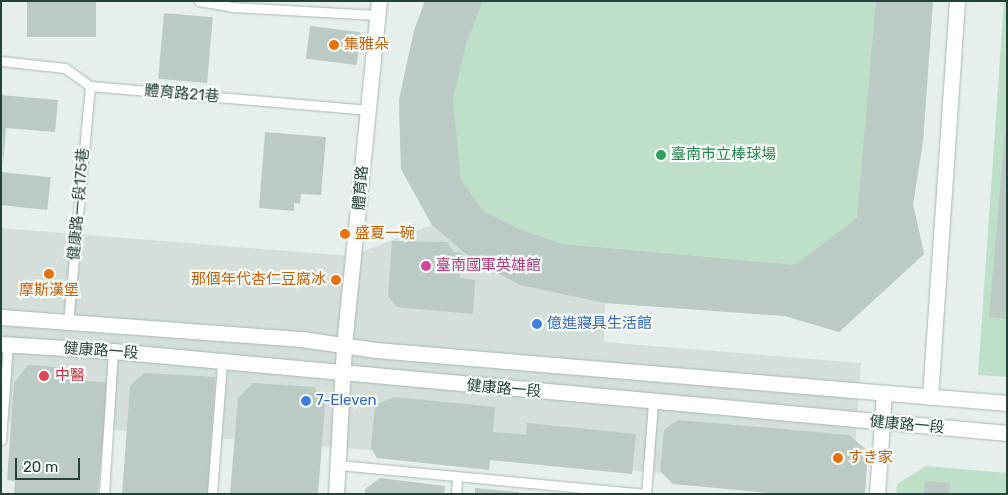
<!DOCTYPE html>
<meta charset="utf-8">
<style>
body{margin:0}
#map{position:relative;width:1008px;height:495px;overflow:hidden;background:#e6efeb;font-family:Rubik,"Noto Sans TC","Noto Sans JP",sans-serif}
div>[style]{position:absolute}
.built>*{inset:0;background:#d4dfda}
.green>*{inset:0;background:#bfe0c8}
.building>*{inset:0;background:#bbcac4;transform-origin:0 0}
.roads{filter:drop-shadow(0 0 1px #a8b8b2) drop-shadow(0 0 1px #a8b8b2)}
.lane>*{height:9px;margin:-4.5px;padding:0 4.5px;transform-origin:4.5px;border-radius:4.5px;background:#fff}
.street>*{height:15px;margin:-7.5px;padding:0 7.5px;transform-origin:7.5px;border-radius:7.5px;background:#fff}
.secondary>*{height:15px;margin:-7.5px;padding:0 7.5px;transform-origin:7.5px;border-radius:7.5px;background:#fff}
.dots>*{width:14px;height:14px;translate:-50% -50%;box-sizing:border-box;border:2px solid #f7fbf9;border-radius:50%}
span{translate:-50% -50%;white-space:nowrap;text-align:center;line-height:1.15;-webkit-text-stroke:4.5px #f7fbf9;paint-order:stroke}
.food-label{font-size:15px;color:#c56008}
.left{translate:0 -50%;text-align:left}
.right{translate:-100% -50%;text-align:right}
.street-label{font-size:15px;color:#24423a}
.leisure-label{font-size:15px;color:#27864d}
.hotel-label{font-size:15px;color:#b23c85}
.shop-label{font-size:15px;color:#366cbe}
.health-label{font-size:15px;color:#be3a42}
.frame{position:absolute;inset:0;border:2px solid #24423a;pointer-events:none}
.scale{position:absolute;left:15px;top:458px;width:65px;height:22px;box-sizing:border-box;border:2px solid #24423a;border-top:0;padding-left:6px;font-size:15px;line-height:18px;white-space:nowrap;color:#24423a;-webkit-text-stroke:4px #f7fbf9;paint-order:stroke}
</style>
<div id="map">
<div class="built">
<div style="clip-path:polygon(432px 225px,472px 259px,605px 303px,604px 342px,861px 363px,852px 488px,1px 421px,1px 228px,351px 256px)"></div>
</div>
<div class="green">
<div style="clip-path:polygon(425px 1px,933px 1px,923px 141px,913px 204px,924px 254px,839px 332px,785px 316px,605px 303px,520px 285px,472px 259px,432px 225px,401px 169px,399px 100px,414px 31px)"></div>
<div style="clip-path:polygon(1004px 1px,1007px 1px,1007px 377px,978px 375px)"></div>
<div style="clip-path:polygon(926px 466px,1007px 473px,1007px 494px,896px 494px,897px 484px)"></div>
</div>
<div class="building">
<div style="left:27px;top:1px;width:69px;height:36px"></div>
<div style="clip-path:polygon(425px 1px,483px 1px,466px 44px,453px 100px,461px 180px,483px 211px,519px 229px,562px 244px,795px 265px,857px 218px,876px 1px,933px 1px,923px 141px,913px 204px,924px 254px,839px 332px,785px 316px,605px 303px,520px 285px,472px 259px,432px 225px,401px 169px,399px 100px,414px 31px)"></div>
<div style="left:164px;top:13px;width:49px;height:66px;rotate:5deg"></div>
<div style="left:310px;top:26px;width:51px;height:33px;rotate:7deg"></div>
<div style="clip-path:polygon(1px 95px,58px 100px,55px 132px,6px 128px,3px 165px)"></div>
<div style="clip-path:polygon(265px 132px,326px 137px,321px 195px,301px 194px,300px 204px,294px 203px,294px 211px,259px 208px)"></div>
<div style="clip-path:polygon(1005px 132px,1007px 132px,1007px 319px,989px 317px)"></div>
<div style="left:1px;top:172px;width:50px;height:33px;rotate:6deg"></div>
<div style="clip-path:polygon(392px 241px,447px 242px,454px 252px,462px 253px,460px 278px,475px 280px,473px 314px,397px 307px,388px 296px)"></div>
<div style="clip-path:polygon(28px 365px,69px 368px,69px 379px,108px 383px,98px 494px,14px 494px,15px 481px,7px 480px,14px 383px)"></div>
<div style="clip-path:polygon(144px 373px,215px 377px,208px 494px,122px 494px,130px 386px)"></div>
<div style="clip-path:polygon(253px 383px,314px 387px,325px 404px,318px 494px,230px 494px,238px 398px)"></div>
<div style="clip-path:polygon(394px 397px,495px 407px,493px 432px,526px 435px,527px 423px,636px 434px,632px 474px,490px 460px,489px 470px,377px 458px,371px 448px,375px 405px)"></div>
<div style="clip-path:polygon(678px 420px,849px 435px,868px 451px,865px 494px,779px 494px,673px 484px,660px 471px,664px 430px)"></div>
<div style="clip-path:polygon(380px 478px,445px 486px,444px 494px,365px 494px,365px 489px)"></div>
<div style="clip-path:polygon(925px 481px,950px 483px,949px 494px,924px 494px)"></div>
<div style="clip-path:polygon(475px 488px,519px 492px,519px 494px,475px 494px)"></div>
</div>
<div class="roads">
<div class="lane">
<div style="left:199px;top:1px;width:34px;rotate:10deg"></div>
<div style="left:232px;top:7px;width:146px;rotate:3.1deg"></div>
<div style="left:1px;top:61px;width:64px;rotate:6.2deg"></div>
<div style="left:65px;top:68px;width:31px;rotate:36deg"></div>
<div style="left:90px;top:86px;width:280px;rotate:4.9deg"></div>
<div style="left:68px;top:323px;width:238px;rotate:-84.7deg"></div>
<div style="left:1px;top:440px;width:95px;rotate:-85.8deg"></div>
<div style="left:339px;top:465px;width:306px;rotate:5.4deg"></div>
<div style="left:104px;top:494px;width:143px;rotate:-86.4deg"></div>
<div style="left:212px;top:494px;width:131px;rotate:-85.6deg"></div>
<div style="left:456px;top:494px;width:16px;rotate:-86deg"></div>
<div style="left:646px;top:494px;width:92px;rotate:-85.6deg"></div>
</div>
<div class="street">
<div style="left:930px;top:397px;width:397px;rotate:-86.1deg"></div>
<div style="left:336px;top:494px;width:149px;rotate:-86.9deg"></div>
<div style="left:344px;top:345px;width:346px;rotate:-84.2deg"></div>
<div style="left:877px;top:494px;width:101px;rotate:-86deg"></div>
</div>
<div class="secondary">
<div style="left:1px;top:317px;width:302px;rotate:4.2deg"></div>
<div style="left:302px;top:339px;width:75px;rotate:8.5deg"></div>
<div style="left:376px;top:350px;width:633px;rotate:4.8deg"></div>
<div style="left:1px;top:344px;width:112px;rotate:3.6deg"></div>
<div style="left:113px;top:351px;width:898px;rotate:5.24deg"></div>
</div>
</div>
<div class="dots">
<div style="left:334px;top:45px;background:#e8710a"></div>
<div style="left:661px;top:155px;background:#2e9e5b"></div>
<div style="left:345px;top:234px;background:#e8710a"></div>
<div style="left:426px;top:266px;background:#d1479c"></div>
<div style="left:49px;top:274px;background:#e8710a"></div>
<div style="left:336px;top:280px;background:#e8710a"></div>
<div style="left:537px;top:324px;background:#3f7fe0"></div>
<div style="left:44px;top:376px;background:#e0444e"></div>
<div style="left:306px;top:401px;background:#3f7fe0"></div>
<div style="left:838px;top:458px;background:#e8710a"></div>
</div>
<div class="food-label">
<span class="left" style="left:344px;top:45px">集雅朵</span>
<span class="left" style="left:355px;top:234px">盛夏一碗</span>
<span class="right" style="left:326px;top:280px">那個年代杏仁豆腐冰</span>
<span style="left:49px;top:291px">摩斯漢堡</span>
<span class="left" style="left:848px;top:458px">すき家</span>
</div>
<div class="street-label">
<span style="left:182px;top:94px;rotate:5deg">體育路21巷</span>
<span style="left:361px;top:188px;rotate:-85deg">體育路</span>
<span style="left:79px;top:204px;rotate:-85deg">健康路一段175巷</span>
<span style="left:101px;top:351px;rotate:4deg">健康路一段</span>
<span style="left:504px;top:389px;rotate:5deg">健康路一段</span>
<span style="left:907px;top:425px;rotate:5deg">健康路一段</span>
</div>
<div class="leisure-label">
<span class="left" style="left:671px;top:155px">臺南市立棒球場</span>
</div>
<div class="hotel-label">
<span class="left" style="left:436px;top:266px">臺南國軍英雄館</span>
</div>
<div class="shop-label">
<span class="left" style="left:547px;top:324px">億進寢具生活館</span>
<span class="left" style="left:316px;top:401px">7-Eleven</span>
</div>
<div class="health-label">
<span class="left" style="left:55px;top:376px">中醫</span>
</div>
<div class="frame"></div>
<div class="scale">20 m</div>
</div>
